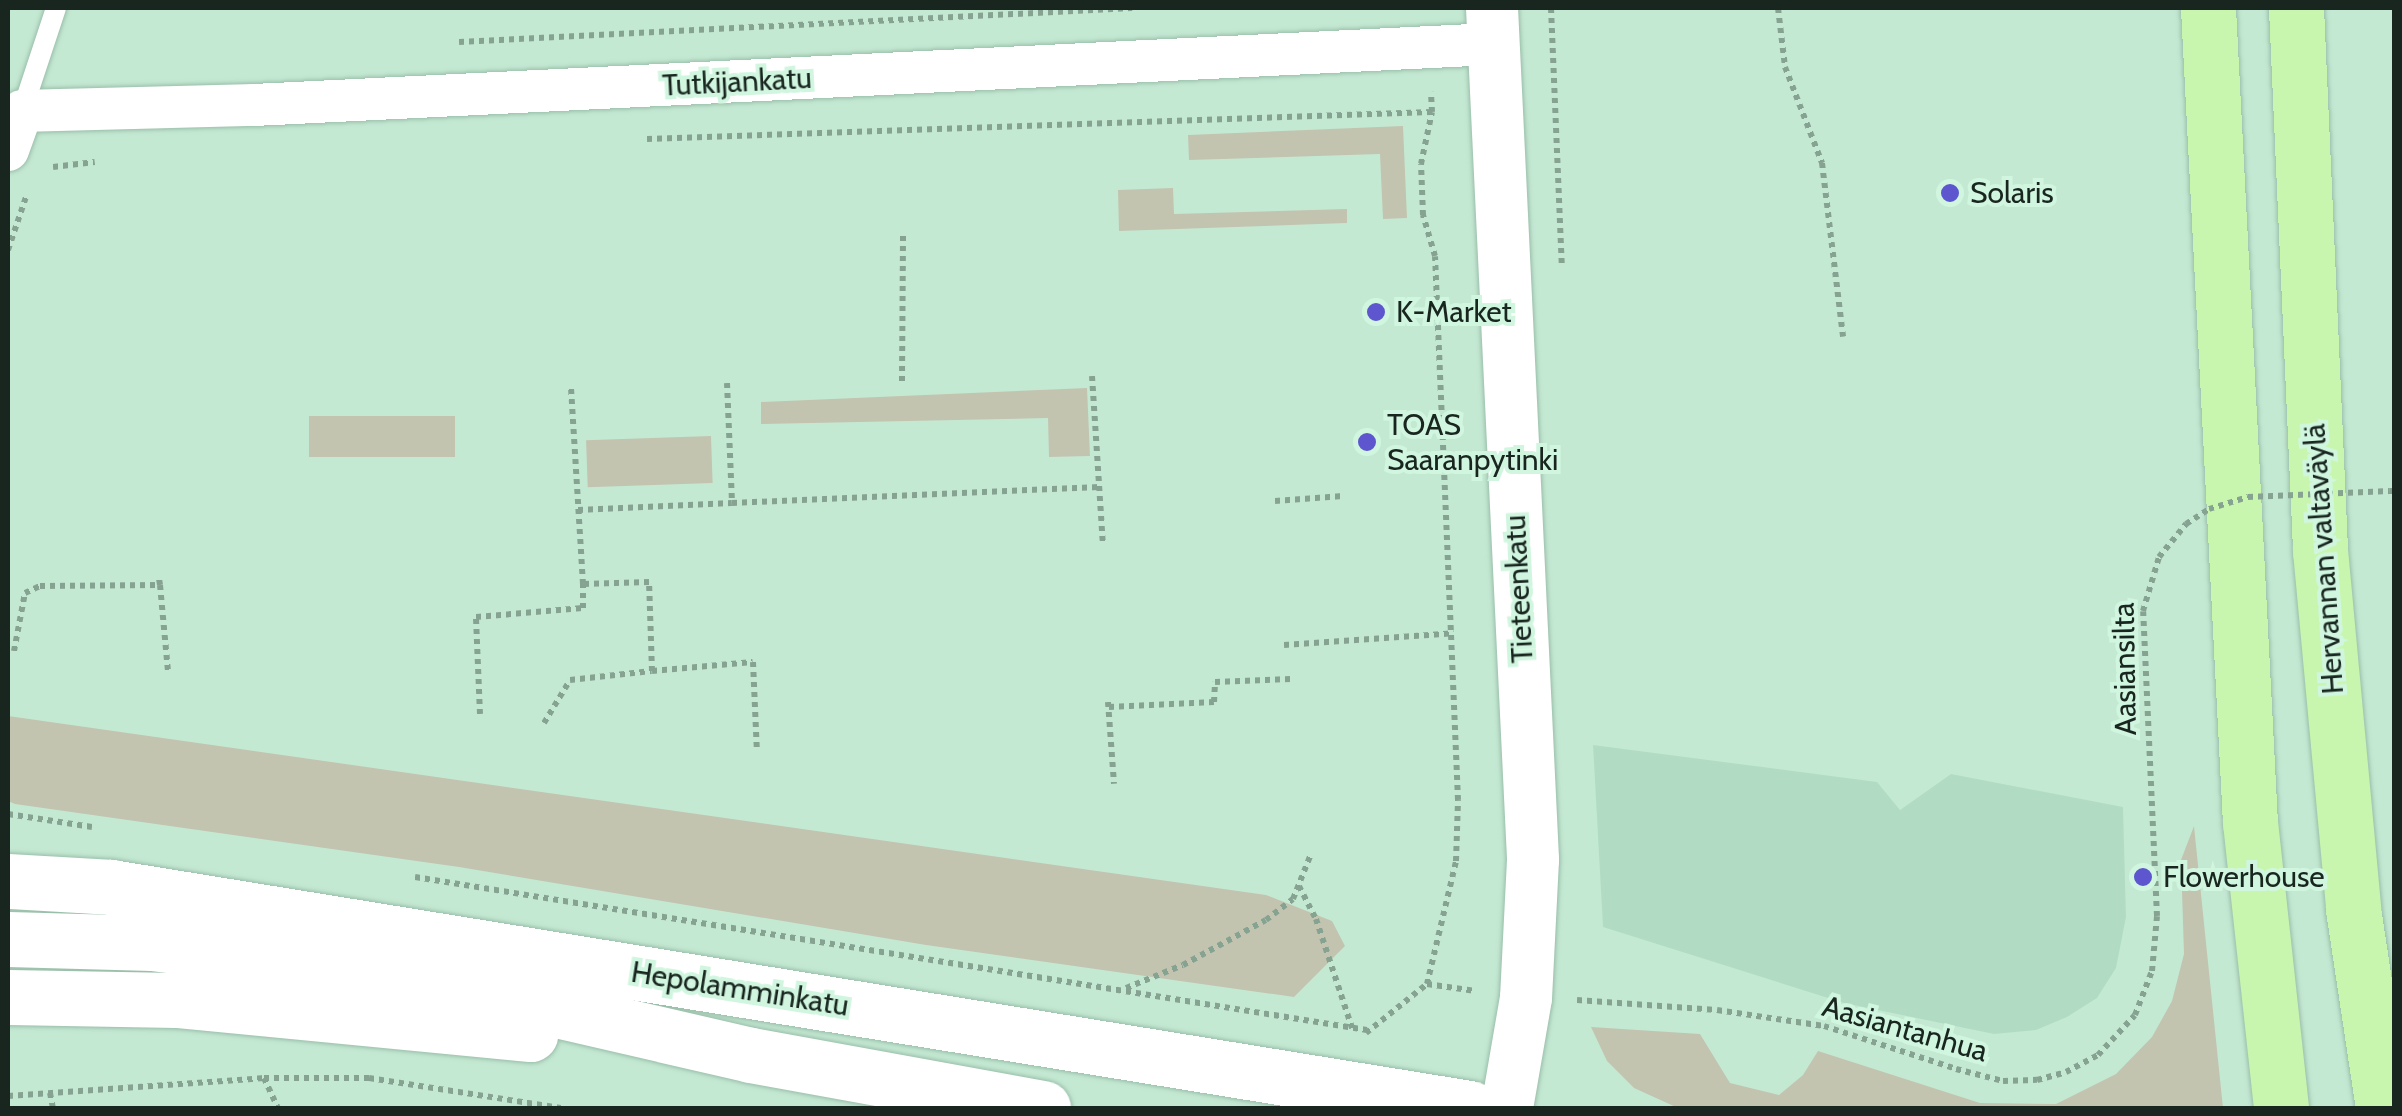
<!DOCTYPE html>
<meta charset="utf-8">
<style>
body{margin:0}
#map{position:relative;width:2402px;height:1116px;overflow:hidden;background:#c4e9d3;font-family:Cabin,sans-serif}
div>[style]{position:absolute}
.built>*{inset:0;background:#b1dcc3}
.green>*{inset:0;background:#c2c4af;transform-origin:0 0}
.path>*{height:6px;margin-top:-3px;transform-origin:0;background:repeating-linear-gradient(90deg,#86a392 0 5px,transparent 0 10px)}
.roads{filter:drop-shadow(0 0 2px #9abea9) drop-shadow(0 0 2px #9abea9)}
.service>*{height:20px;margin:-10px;padding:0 10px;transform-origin:10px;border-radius:10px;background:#fff}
.minor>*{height:42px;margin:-21px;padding:0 21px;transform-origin:21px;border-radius:21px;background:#fff}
.tertiary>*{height:52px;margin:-26px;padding:0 26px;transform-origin:26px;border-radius:26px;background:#fff}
.secondary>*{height:55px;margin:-27.5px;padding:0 27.5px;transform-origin:27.5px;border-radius:27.5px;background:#fff}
.primary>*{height:55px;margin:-27.5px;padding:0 27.5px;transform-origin:27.5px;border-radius:27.5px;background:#c8f6ae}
.path-bridge>*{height:6px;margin-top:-3px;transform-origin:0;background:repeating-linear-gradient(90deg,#86a392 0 5px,transparent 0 10px)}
.dots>*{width:28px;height:28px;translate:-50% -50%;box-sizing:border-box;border:5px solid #d1f6e0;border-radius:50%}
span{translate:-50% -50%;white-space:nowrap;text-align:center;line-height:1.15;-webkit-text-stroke:8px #d1f6e0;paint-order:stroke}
.street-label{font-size:30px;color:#18261f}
.poi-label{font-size:30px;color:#18261f}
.left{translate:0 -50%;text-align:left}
.frame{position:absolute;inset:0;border:10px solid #18261f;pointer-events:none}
</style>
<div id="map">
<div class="built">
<div style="clip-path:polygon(1593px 745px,1877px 782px,1900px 810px,1951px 774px,2123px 807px,2126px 917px,2116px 968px,2097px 998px,2067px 1017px,2036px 1030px,1994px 1034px,1844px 1003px,1603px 927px)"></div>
</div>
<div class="green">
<div style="clip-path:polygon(1403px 126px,1407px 218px,1383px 219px,1380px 154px,1189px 160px,1188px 135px)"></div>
<div style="clip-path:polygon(1173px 188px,1174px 214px,1347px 209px,1347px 223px,1119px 231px,1118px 190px)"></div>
<div style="clip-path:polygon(1087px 388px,1090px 456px,1049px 457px,1048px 418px,761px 424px,761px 402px)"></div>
<div style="left:455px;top:416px;width:41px;height:146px;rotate:90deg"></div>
<div style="left:711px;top:436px;width:47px;height:125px;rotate:88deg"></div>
<div style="clip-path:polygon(8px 716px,1266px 895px,1332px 921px,1345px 946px,1294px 997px,926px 945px,459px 867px,15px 804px,8px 801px)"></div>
<div style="clip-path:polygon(2194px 826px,2223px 1108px,1678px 1108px,1634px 1088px,1607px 1061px,1591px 1027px,1700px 1034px,1730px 1083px,1779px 1095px,1803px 1075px,1818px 1051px,1980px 1103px,2056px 1104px,2116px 1074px,2152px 1037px,2172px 1001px,2184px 954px,2181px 860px)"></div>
</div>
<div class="path">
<div style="left:1551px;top:8px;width:258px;rotate:87.6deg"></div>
<div style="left:1778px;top:8px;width:59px;rotate:83.2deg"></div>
<div style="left:1785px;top:67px;width:103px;rotate:68.9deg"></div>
<div style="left:1822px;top:163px;width:175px;rotate:83.1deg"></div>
<div style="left:459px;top:42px;width:674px;rotate:-2.89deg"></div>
<div style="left:647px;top:139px;width:785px;rotate:-1.97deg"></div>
<div style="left:53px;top:167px;width:42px;rotate:-6.8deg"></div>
<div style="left:8px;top:250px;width:59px;rotate:-71.3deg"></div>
<div style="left:1092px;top:376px;width:168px;rotate:86.3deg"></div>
<div style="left:902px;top:381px;width:149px;rotate:-89.6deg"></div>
<div style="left:727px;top:383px;width:120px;rotate:87.6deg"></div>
<div style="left:732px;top:503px;width:368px;rotate:-2.5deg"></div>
<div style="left:2390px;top:491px;width:4px"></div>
<div style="left:1275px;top:501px;width:68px;rotate:-4.2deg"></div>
<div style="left:578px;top:510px;width:154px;rotate:-2.6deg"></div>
<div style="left:160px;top:585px;width:87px;rotate:84.7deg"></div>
<div style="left:1284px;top:645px;width:170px;rotate:-4deg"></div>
<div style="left:14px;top:651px;width:59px;rotate:-79.3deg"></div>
<div style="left:25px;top:593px;width:17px;rotate:-25deg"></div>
<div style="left:40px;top:586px;width:120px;rotate:-0.5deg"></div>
<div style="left:160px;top:585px;width:6px;rotate:-99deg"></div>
<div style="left:652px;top:671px;width:101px;rotate:-5.1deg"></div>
<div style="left:753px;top:662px;width:90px;rotate:87.5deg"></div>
<div style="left:1108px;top:702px;width:82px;rotate:85.8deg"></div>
<div style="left:1109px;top:707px;width:105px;rotate:-2.7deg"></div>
<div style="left:1214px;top:702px;width:20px;rotate:-87deg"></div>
<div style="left:1215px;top:682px;width:76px;rotate:-2.3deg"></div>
<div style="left:480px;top:714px;width:97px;rotate:-92.4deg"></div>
<div style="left:476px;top:617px;width:107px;rotate:-4.8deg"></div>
<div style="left:583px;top:608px;width:24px;rotate:-90deg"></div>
<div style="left:544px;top:723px;width:50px;rotate:-58.8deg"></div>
<div style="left:570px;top:680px;width:82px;rotate:-6.3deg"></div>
<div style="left:652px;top:671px;width:89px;rotate:-91.9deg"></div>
<div style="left:649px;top:582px;width:66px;rotate:178.3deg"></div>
<div style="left:583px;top:584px;width:196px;rotate:-93.5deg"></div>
<div style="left:8px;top:814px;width:85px;rotate:8.8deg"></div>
<div style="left:415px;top:877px;width:964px;rotate:9.13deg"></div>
<div style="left:1299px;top:886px;width:37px;rotate:63deg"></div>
<div style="left:1316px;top:919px;width:115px;rotate:71.7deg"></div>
<div style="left:1427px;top:984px;width:126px;rotate:-76.7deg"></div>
<div style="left:1456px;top:861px;width:61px;rotate:-88.1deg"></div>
<div style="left:1458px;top:800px;width:544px;rotate:-92.42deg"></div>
<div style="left:1435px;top:256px;width:43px;rotate:-106.3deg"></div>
<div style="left:1423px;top:215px;width:51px;rotate:-92.2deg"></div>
<div style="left:1421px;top:164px;width:53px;rotate:-78.1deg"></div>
<div style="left:1432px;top:112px;width:20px;rotate:-93deg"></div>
<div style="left:1126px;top:988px;width:61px;rotate:-22deg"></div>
<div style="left:1183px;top:965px;width:94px;rotate:-28.5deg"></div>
<div style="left:1266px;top:920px;width:34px;rotate:-38deg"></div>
<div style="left:1293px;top:899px;width:48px;rotate:-68.2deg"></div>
<div style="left:1577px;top:1000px;width:140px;rotate:4.1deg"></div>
<div style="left:1717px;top:1010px;width:108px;rotate:8.5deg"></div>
<div style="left:1824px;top:1026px;width:139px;rotate:18deg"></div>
<div style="left:1956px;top:1069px;width:49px;rotate:14.3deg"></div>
<div style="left:2003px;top:1081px;width:34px;rotate:-2deg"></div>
<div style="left:2037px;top:1080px;width:30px;rotate:-15deg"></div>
<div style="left:2066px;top:1072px;width:36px;rotate:-28deg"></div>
<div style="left:2098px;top:1055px;width:54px;rotate:-47.2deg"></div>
<div style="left:2135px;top:1015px;width:47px;rotate:-68.9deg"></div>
<div style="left:2152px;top:971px;width:55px;rotate:-84.8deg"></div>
<div style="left:1366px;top:1033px;width:78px;rotate:-38.8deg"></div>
<div style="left:1427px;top:984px;width:49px;rotate:8.3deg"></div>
<div style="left:264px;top:1078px;width:33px;rotate:65deg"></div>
<div style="left:50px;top:1093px;width:15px;rotate:79deg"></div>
<div style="left:8px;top:1096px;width:257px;rotate:-4deg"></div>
<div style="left:264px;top:1078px;width:105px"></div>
<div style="left:369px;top:1078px;width:194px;rotate:8.9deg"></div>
</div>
<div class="roads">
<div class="service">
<div style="left:22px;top:111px;width:108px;rotate:-71.7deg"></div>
</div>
<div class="minor">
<div style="left:8px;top:150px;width:41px;rotate:-70.3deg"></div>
<div style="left:22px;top:111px;width:232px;rotate:-1.5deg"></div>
<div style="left:254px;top:105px;width:1241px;rotate:-2.82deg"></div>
</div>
<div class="tertiary">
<div style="left:1492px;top:8px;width:853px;rotate:87.24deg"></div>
<div style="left:1533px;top:860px;width:138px;rotate:92.9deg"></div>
<div style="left:1526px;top:998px;width:112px;rotate:99.8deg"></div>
</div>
<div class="secondary">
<div style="left:8px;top:881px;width:103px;rotate:3.3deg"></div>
<div style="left:111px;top:887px;width:1377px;rotate:9.24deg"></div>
<div style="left:8px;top:939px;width:144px;rotate:1.6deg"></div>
<div style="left:152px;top:943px;width:259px;rotate:7.3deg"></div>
<div style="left:409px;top:976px;width:351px;rotate:13deg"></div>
<div style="left:751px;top:1055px;width:297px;rotate:10.3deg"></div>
<div style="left:8px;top:997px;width:168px;rotate:1deg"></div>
<div style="left:176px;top:1000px;width:356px;rotate:5.5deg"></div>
</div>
<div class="primary">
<div style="left:2208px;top:8px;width:815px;rotate:87.05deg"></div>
<div style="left:2250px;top:822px;width:288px;rotate:83.8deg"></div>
<div style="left:2296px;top:8px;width:543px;rotate:87.46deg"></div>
<div style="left:2320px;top:550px;width:361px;rotate:84.7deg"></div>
<div style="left:2353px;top:909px;width:201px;rotate:81.4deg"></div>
</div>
</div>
<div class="path-bridge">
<div style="left:2157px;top:916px;width:305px;rotate:-92.6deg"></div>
<div style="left:2143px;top:611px;width:56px;rotate:-73.5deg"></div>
<div style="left:2159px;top:557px;width:43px;rotate:-50.7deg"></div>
<div style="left:2186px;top:524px;width:27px;rotate:-33deg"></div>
<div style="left:2209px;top:509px;width:41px;rotate:-17.1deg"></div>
<div style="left:2248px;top:497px;width:142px;rotate:-2.4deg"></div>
</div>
<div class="dots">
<div style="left:1950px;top:193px;background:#5d56ce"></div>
<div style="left:1376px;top:312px;background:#5d56ce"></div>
<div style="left:1367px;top:442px;background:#5d56ce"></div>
<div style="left:2143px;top:877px;background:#5d56ce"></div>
</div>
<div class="street-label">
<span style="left:737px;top:82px;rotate:-3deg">Tutkijankatu</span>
<span style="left:2324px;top:559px;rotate:-94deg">Hervannan valtaväylä</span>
<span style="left:1519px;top:589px;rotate:-93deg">Tieteenkatu</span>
<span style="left:2125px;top:669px;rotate:-91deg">Aasiansilta</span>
<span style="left:740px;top:989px;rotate:9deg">Hepolamminkatu</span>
<span style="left:1905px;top:1029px;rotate:16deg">Aasiantanhua</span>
</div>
<div class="poi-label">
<span class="left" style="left:1970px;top:193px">Solaris</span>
<span class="left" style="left:1396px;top:312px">K-Market</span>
<span class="left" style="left:1387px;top:442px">TOAS<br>Saaranpytinki</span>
<span class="left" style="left:2163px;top:877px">Flowerhouse</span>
</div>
<div class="frame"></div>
</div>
